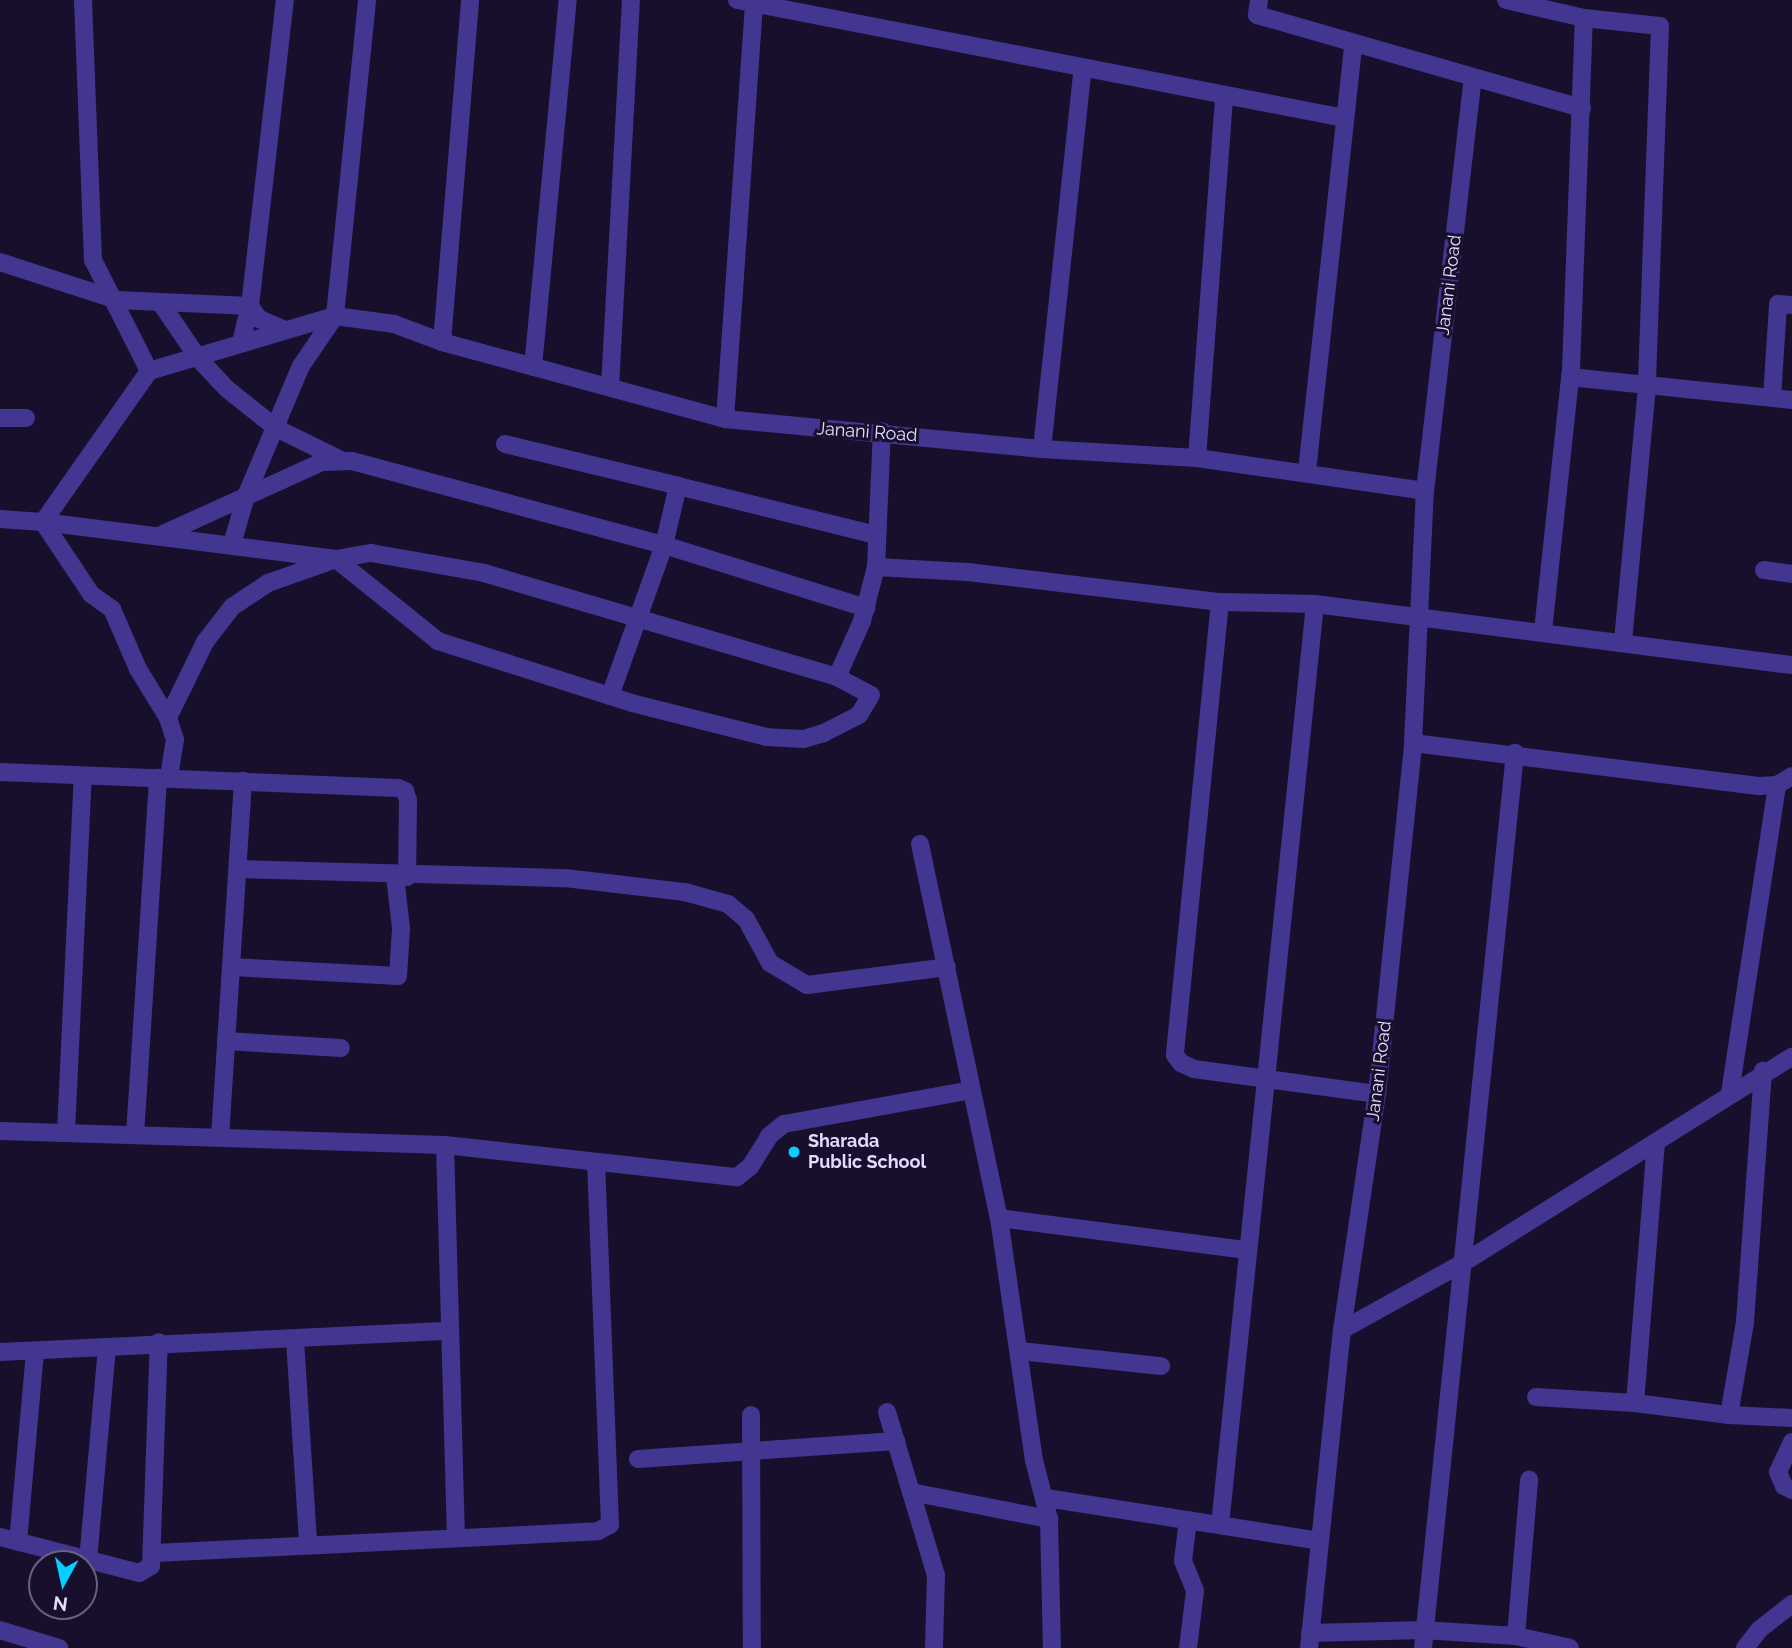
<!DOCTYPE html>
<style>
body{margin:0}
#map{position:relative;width:1792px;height:1648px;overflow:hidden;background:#180f2d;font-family:Raleway,sans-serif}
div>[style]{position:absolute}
.minor>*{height:18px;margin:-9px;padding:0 9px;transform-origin:9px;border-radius:9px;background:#433690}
.dots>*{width:19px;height:19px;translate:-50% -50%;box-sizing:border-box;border:4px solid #180f2d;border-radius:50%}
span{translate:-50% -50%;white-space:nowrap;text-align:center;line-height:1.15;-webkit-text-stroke:6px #180f2d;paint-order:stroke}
.street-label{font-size:18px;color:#e3dcff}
.poi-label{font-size:18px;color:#e3dcff;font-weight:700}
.left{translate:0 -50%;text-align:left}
.north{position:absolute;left:28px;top:1550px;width:70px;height:70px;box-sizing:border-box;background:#180f2d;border:2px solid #696181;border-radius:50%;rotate:188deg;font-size:19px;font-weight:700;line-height:28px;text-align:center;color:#e3dcff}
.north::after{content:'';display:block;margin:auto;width:24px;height:32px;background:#08cdff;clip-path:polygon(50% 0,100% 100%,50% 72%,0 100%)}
</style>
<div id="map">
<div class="minor">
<div style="left:83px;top:0;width:260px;rotate:87.8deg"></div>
<div style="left:93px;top:260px;width:124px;rotate:63.2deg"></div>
<div style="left:737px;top:0;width:618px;rotate:11deg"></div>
<div style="left:1259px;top:0;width:15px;rotate:98deg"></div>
<div style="left:1257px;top:15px;width:338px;rotate:16deg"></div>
<div style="left:1506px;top:0;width:80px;rotate:13deg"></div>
<div style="left:1584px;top:18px;width:76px;rotate:6deg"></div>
<div style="left:1660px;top:26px;width:361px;rotate:92.1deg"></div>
<div style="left:1647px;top:387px;width:256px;rotate:95.4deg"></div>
<div style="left:0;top:262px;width:123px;rotate:18deg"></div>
<div style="left:117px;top:300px;width:133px;rotate:2.6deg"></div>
<div style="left:250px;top:306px;width:38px;rotate:104deg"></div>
<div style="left:160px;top:302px;width:68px;rotate:55.8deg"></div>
<div style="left:198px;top:358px;width:42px;rotate:46.9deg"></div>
<div style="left:227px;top:389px;width:63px;rotate:38.5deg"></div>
<div style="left:276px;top:428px;width:72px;rotate:26.2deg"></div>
<div style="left:283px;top:329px;width:26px;rotate:-157deg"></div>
<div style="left:259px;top:319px;width:16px;rotate:-125deg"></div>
<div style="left:250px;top:306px;width:308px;rotate:-83.5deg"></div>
<div style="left:442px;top:342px;width:343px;rotate:-85.3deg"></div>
<div style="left:533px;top:367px;width:369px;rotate:-84.6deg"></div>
<div style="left:1570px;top:377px;width:223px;rotate:5.9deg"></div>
<div style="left:610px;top:387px;width:388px;rotate:-86.9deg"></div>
<div style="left:1772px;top:398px;width:94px;rotate:-86.3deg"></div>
<div style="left:1778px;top:304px;width:14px;rotate:4deg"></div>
<div style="left:0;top:418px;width:26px"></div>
<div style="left:725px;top:419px;width:420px;rotate:-86deg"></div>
<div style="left:505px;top:444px;width:178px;rotate:13.6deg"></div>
<div style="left:1042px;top:449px;width:383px;rotate:-83.9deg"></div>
<div style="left:1197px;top:458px;width:364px;rotate:-85.7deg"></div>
<div style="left:1307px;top:471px;width:427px;rotate:-83.8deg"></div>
<div style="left:0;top:519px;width:43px;rotate:4deg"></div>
<div style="left:43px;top:522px;width:184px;rotate:-54.9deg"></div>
<div style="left:149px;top:371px;width:194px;rotate:-16.5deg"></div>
<div style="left:335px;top:316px;width:60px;rotate:7.7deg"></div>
<div style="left:394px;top:324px;width:51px;rotate:20.6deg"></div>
<div style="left:442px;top:342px;width:293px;rotate:15.2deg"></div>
<div style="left:725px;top:419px;width:318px;rotate:5.4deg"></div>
<div style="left:1042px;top:449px;width:155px;rotate:3.3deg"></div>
<div style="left:1197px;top:458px;width:230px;rotate:8.2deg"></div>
<div style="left:43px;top:522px;width:295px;rotate:7.2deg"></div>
<div style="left:336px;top:559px;width:36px;rotate:-10deg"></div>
<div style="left:371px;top:553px;width:115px;rotate:10deg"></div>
<div style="left:484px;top:573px;width:368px;rotate:16.4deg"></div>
<div style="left:837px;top:677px;width:38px;rotate:28deg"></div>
<div style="left:871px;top:695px;width:23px;rotate:121deg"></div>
<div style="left:859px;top:715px;width:39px;rotate:153deg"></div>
<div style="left:824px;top:733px;width:22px;rotate:164deg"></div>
<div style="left:803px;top:739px;width:36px;rotate:-177deg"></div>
<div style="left:767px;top:737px;width:139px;rotate:-165.9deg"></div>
<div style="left:632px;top:703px;width:204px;rotate:-162.3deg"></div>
<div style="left:438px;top:641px;width:131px;rotate:-141.2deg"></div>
<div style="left:336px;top:559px;width:72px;rotate:160.6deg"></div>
<div style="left:268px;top:583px;width:43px;rotate:146.3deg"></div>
<div style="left:232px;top:607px;width:44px;rotate:127.6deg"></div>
<div style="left:205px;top:642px;width:85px;rotate:116deg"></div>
<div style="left:43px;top:522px;width:87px;rotate:56.3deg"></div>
<div style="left:91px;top:594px;width:26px;rotate:36deg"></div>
<div style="left:112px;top:609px;width:65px;rotate:66.6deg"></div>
<div style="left:138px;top:669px;width:57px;rotate:58.5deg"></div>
<div style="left:168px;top:718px;width:22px;rotate:72deg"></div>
<div style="left:175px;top:739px;width:39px;rotate:99deg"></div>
<div style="left:161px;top:535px;width:177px;rotate:-24.4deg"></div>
<div style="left:322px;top:462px;width:30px;rotate:-2deg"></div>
<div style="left:352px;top:461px;width:323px;rotate:15.1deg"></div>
<div style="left:664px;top:545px;width:212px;rotate:17.3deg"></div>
<div style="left:232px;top:544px;width:50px;rotate:-73.7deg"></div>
<div style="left:246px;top:496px;width:141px;rotate:-67.1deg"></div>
<div style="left:301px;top:366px;width:60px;rotate:-55.8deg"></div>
<div style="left:335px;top:316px;width:318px;rotate:-84.2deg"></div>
<div style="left:876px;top:567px;width:92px;rotate:3.1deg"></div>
<div style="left:968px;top:572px;width:254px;rotate:6.8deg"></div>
<div style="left:1220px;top:602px;width:95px;rotate:1.2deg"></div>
<div style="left:1315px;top:604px;width:481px;rotate:7.3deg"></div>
<div style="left:1764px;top:570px;width:28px;rotate:8deg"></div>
<div style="left:1220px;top:602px;width:455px;rotate:95.7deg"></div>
<div style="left:1175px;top:1055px;width:10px;rotate:53deg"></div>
<div style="left:1181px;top:1063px;width:14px;rotate:25deg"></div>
<div style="left:1194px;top:1069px;width:185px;rotate:7.8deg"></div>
<div style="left:1543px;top:631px;width:263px;rotate:-83.9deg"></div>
<div style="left:1571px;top:369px;width:351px;rotate:-87.9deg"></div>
<div style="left:837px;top:677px;width:61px;rotate:-65.9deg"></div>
<div style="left:862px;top:621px;width:56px;rotate:-75.5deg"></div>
<div style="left:876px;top:567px;width:136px;rotate:-87.5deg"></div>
<div style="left:610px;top:696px;width:160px;rotate:-70.3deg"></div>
<div style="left:664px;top:545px;width:61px;rotate:-76.7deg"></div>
<div style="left:678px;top:486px;width:204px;rotate:13.9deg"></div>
<div style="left:1413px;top:743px;width:350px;rotate:7.1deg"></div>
<div style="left:1760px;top:786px;width:17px;rotate:-3deg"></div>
<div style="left:1777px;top:785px;width:17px;rotate:-31deg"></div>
<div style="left:0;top:772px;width:398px;rotate:2.3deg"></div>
<div style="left:398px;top:788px;width:8px;rotate:23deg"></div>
<div style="left:405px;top:791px;width:9px;rotate:72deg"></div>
<div style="left:408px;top:800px;width:77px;rotate:90.7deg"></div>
<div style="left:920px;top:844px;width:382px;rotate:78.1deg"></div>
<div style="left:999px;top:1218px;width:245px;rotate:81.8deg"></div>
<div style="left:1034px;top:1460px;width:61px;rotate:75.7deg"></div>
<div style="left:1049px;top:1519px;width:129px;rotate:88.7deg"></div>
<div style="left:238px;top:869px;width:327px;rotate:1.6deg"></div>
<div style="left:565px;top:878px;width:121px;rotate:6.7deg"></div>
<div style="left:685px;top:892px;width:45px;rotate:15.6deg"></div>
<div style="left:728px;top:904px;width:23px;rotate:40deg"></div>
<div style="left:746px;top:919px;width:50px;rotate:61.4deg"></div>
<div style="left:770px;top:963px;width:43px;rotate:30.7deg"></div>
<div style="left:807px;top:985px;width:141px;rotate:-7.3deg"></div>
<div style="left:232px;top:967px;width:166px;rotate:3.1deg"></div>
<div style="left:398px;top:976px;width:48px;rotate:-86.4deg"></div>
<div style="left:401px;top:928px;width:52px;rotate:-96.6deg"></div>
<div style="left:226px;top:1041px;width:115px;rotate:3.5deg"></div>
<div style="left:1730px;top:1093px;width:312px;rotate:-81.3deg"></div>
<div style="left:0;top:1131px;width:445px;rotate:1.8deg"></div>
<div style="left:445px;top:1145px;width:294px;rotate:6.3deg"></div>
<div style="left:737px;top:1177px;width:16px;rotate:-38deg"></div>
<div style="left:750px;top:1167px;width:36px;rotate:-58deg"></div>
<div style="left:769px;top:1136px;width:19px;rotate:-39deg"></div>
<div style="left:784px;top:1124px;width:190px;rotate:-10.3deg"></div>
<div style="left:66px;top:1132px;width:356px;rotate:-87.3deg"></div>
<div style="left:135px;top:1135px;width:358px;rotate:-86.3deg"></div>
<div style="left:220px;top:1137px;width:357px;rotate:-86.3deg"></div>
<div style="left:445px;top:1145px;width:391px;rotate:88.4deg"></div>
<div style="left:999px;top:1218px;width:250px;rotate:7.4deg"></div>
<div style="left:1342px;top:1330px;width:138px;rotate:-29deg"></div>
<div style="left:1463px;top:1263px;width:388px;rotate:-32.1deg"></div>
<div style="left:295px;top:1340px;width:203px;rotate:86.3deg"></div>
<div style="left:1020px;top:1351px;width:142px;rotate:6.1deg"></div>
<div style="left:0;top:1352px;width:449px;rotate:-2.7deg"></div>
<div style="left:1536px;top:1397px;width:99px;rotate:3.5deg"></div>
<div style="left:1635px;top:1403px;width:95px;rotate:7.3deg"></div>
<div style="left:1729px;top:1415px;width:94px;rotate:-80.2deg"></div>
<div style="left:1745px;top:1322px;width:252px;rotate:-85.9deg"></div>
<div style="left:1635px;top:1403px;width:262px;rotate:-85.4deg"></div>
<div style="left:887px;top:1412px;width:170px;rotate:73.3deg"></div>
<div style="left:936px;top:1575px;width:73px;rotate:91.6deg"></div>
<div style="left:751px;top:1415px;width:233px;rotate:89.8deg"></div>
<div style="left:1729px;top:1415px;width:63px;rotate:2.7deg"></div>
<div style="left:1792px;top:1442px;width:33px;rotate:115deg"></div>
<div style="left:1778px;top:1472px;width:15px;rotate:67deg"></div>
<div style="left:1784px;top:1486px;width:9px;rotate:27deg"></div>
<div style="left:638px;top:1459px;width:259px;rotate:-4deg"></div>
<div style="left:911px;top:1492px;width:141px;rotate:11.1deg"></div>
<div style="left:1046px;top:1498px;width:277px;rotate:8.9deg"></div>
<div style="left:1188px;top:1520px;width:41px;rotate:97deg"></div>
<div style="left:1183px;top:1561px;width:32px;rotate:68deg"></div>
<div style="left:1195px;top:1591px;width:57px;rotate:97deg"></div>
<div style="left:1220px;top:1525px;width:926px;rotate:-84.11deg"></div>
<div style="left:0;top:1537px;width:144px;rotate:14.5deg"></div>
<div style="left:139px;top:1573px;width:14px;rotate:-30deg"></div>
<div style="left:151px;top:1566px;width:224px;rotate:-88deg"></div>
<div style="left:18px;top:1542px;width:192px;rotate:-84.9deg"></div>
<div style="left:155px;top:1553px;width:444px;rotate:-2.8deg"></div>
<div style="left:598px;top:1531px;width:13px;rotate:-27deg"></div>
<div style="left:610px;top:1525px;width:362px;rotate:-92.2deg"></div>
<div style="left:88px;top:1560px;width:214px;rotate:-84.9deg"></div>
<div style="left:0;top:1630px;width:62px;rotate:17deg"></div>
<div style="left:1310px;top:1633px;width:113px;rotate:-1.5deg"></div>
<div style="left:1423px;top:1630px;width:93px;rotate:3.7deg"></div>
<div style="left:1516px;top:1636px;width:55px;rotate:12.5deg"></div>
<div style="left:1516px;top:1636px;width:157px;rotate:-85.2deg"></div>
<div style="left:1309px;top:1648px;width:320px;rotate:-84.1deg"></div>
<div style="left:1342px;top:1330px;width:239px;rotate:-81.6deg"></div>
<div style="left:1377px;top:1094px;width:353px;rotate:-84.1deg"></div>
<div style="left:1413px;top:743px;width:252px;rotate:-87.3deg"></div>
<div style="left:1425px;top:491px;width:415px;rotate:-83.4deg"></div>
<div style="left:1423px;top:1648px;width:900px;rotate:-84.13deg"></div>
<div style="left:1745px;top:1648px;width:24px;rotate:-52deg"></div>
<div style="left:1760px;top:1629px;width:41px;rotate:-38deg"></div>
</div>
<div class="dots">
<div style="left:794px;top:1152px;background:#08cdff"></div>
</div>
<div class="street-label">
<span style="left:1449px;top:285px;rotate:-83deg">Janani Road</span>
<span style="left:867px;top:432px;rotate:4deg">Janani Road</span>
<span style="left:1379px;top:1071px;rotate:-83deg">Janani Road</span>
</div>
<div class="poi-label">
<span class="left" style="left:808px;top:1152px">Sharada<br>Public School</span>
</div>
<div class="north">N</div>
</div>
